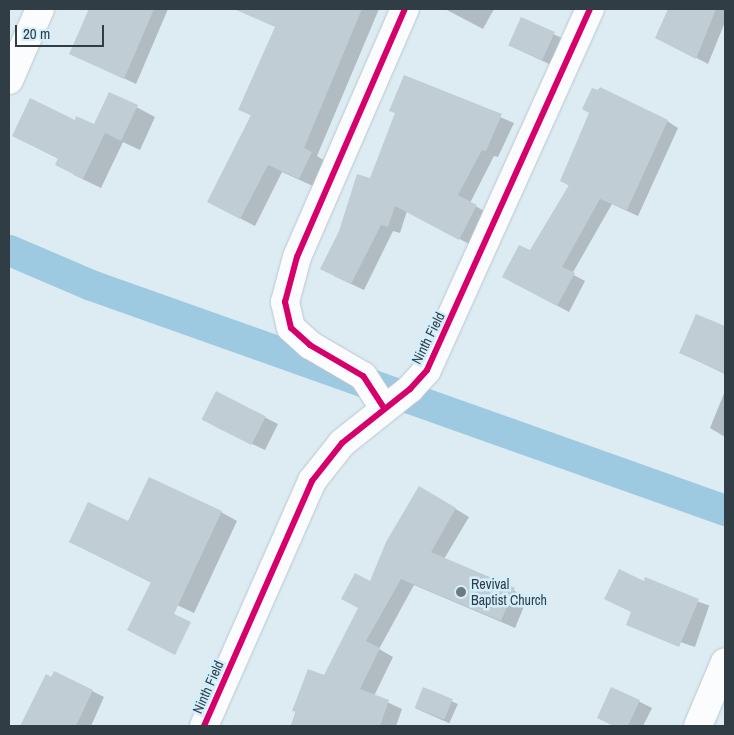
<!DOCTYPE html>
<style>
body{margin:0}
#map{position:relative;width:734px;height:735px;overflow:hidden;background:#ddebf3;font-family:"Archivo Narrow",sans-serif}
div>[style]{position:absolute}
.shadow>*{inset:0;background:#0003;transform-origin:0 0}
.canal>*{height:31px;margin:-15.5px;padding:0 15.5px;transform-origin:15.5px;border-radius:15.5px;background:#9dc9e1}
.building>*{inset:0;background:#c1cdd4;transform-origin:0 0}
.roads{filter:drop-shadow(0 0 1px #bbc7ce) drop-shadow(0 0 1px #bbc7ce)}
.minor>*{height:28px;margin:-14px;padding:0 14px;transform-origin:14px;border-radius:14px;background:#fafcfd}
.cycleway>*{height:6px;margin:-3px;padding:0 3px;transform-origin:3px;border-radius:3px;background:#d6006c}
.dots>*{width:14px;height:14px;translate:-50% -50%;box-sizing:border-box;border:2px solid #d3eefd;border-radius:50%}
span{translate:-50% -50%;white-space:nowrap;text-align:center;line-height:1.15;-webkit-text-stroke:5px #d3eefd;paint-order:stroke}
.street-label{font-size:14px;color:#303d44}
.poi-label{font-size:14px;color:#303d44}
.left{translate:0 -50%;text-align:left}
.frame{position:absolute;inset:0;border:10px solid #303d44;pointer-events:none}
.scale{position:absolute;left:15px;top:25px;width:89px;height:22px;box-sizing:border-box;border:2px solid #303d44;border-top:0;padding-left:6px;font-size:15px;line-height:18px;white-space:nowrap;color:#303d44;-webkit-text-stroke:4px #d3eefd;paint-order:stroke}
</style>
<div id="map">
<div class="shadow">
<div style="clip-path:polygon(89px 9px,168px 9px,136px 84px,71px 53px)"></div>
<div style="clip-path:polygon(311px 9px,379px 9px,317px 156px,325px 161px,313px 186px,282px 172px,255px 226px,222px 209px,252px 116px,240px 109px,305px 23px)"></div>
<div style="clip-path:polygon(445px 9px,494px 9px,483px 29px)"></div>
<div style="clip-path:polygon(669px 9px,725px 9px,725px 22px,708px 64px,657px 37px)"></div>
<div style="left:521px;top:19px;width:51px;height:29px;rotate:25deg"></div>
<div style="clip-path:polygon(404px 77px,514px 123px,498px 157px,494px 156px,470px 203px,488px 213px,471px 245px,407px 211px,400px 233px,393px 231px,364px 290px,334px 276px,396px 113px)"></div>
<div style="clip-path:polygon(110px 93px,155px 117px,140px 150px,123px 142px,101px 188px,74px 175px,59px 159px,13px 136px,75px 121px,95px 126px)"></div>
<div style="clip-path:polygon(667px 121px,678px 128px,638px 216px,612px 204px,572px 274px,585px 281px,569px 312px,515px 283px,570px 186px,561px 181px)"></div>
<div style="clip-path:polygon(697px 315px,725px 327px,725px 374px,681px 353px)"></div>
<div style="clip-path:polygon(725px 391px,725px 437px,710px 428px)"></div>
<div style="clip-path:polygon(216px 393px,278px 424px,265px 450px,216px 427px)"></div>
<div style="clip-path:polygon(419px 487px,469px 517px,444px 559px,528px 597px,515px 628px,414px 585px,379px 649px,393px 657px,374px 696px,402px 709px,396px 726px,291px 726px,309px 670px,325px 677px)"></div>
<div style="clip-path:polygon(221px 512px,237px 521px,194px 613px,164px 599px,152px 583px,70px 542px,129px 523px)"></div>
<div style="left:644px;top:583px;width:69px;height:44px;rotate:19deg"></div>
<div style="clip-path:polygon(55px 672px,104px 697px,91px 726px,22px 726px,46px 676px,52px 678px)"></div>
<div style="clip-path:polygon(612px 688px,652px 708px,643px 726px,614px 726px,598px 718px)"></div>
<div style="left:424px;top:689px;width:37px;height:21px;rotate:24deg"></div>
</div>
<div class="canal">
<div style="left:9px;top:250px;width:89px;rotate:23.1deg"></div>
<div style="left:91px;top:285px;width:673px;rotate:19.54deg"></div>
</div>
<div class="building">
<div style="clip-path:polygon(89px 9px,154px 9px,124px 79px,69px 54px)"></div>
<div style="clip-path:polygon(234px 9px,362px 9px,304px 148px,312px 152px,299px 179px,268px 165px,240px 219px,207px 202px,251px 115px,238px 110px,275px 27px)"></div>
<div style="clip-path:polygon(668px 9px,716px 9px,696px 59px,655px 38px)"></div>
<div style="left:521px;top:17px;width:37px;height:31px;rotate:24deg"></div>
<div style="clip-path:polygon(404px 75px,502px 114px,486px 151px,482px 150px,458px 195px,477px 205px,459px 240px,395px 206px,388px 227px,381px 225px,351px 284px,320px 269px,339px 231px,357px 174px,370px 178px,395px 113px,389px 111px)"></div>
<div style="clip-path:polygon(600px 87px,668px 120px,627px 210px,600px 199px,562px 267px,575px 273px,557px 306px,502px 277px,519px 245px,530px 250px,569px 185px,560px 181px,589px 113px,582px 109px,592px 88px,598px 90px)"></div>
<div style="clip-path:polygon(109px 92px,138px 105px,121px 141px,105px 133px,83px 179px,55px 165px,58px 158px,12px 136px,30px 98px,75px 120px,76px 116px,94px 124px)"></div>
<div style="clip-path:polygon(696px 314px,725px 326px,725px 373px,679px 353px)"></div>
<div style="left:216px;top:391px;width:56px;height:32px;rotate:27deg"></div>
<div style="clip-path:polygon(149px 477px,222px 511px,174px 614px,191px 622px,175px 655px,127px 630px,151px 582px,69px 542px,88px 502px,128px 521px)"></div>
<div style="clip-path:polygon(419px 486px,456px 508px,431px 552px,515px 588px,501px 621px,401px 579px,366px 641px,380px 648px,360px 689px,389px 700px,380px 726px,291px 726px,296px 712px,292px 711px,308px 669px,324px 675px,358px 608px,341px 599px,355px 573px,370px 581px,386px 542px)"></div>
<div style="clip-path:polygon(619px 569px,644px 581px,645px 577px,699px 599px,679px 647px,626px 625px,631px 612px,604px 599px)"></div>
<div style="clip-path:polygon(54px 671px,93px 690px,76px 726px,20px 726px,46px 674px,51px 677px)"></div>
<div style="left:423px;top:687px;width:32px;height:22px;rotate:22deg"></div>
<div style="clip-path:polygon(611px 687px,640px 700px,628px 726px,614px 726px,597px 718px)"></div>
</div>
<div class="roads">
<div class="minor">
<div style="left:9px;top:80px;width:77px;rotate:-66.4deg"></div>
<div style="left:384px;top:408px;width:38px;rotate:-123deg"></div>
<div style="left:363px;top:376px;width:61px;rotate:-149.7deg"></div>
<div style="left:310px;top:345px;width:25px;rotate:-138deg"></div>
<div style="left:291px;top:328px;width:27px;rotate:-103deg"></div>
<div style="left:285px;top:302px;width:47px;rotate:-75.1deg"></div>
<div style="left:297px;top:257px;width:270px;rotate:-66.5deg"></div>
<div style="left:204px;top:726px;width:268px;rotate:-66.2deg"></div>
<div style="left:312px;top:481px;width:48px;rotate:-51.7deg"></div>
<div style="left:342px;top:443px;width:87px;rotate:-38.5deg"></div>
<div style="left:410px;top:389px;width:25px;rotate:-48deg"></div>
<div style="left:427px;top:370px;width:396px;rotate:-65.7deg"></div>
<div style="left:698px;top:726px;width:69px;rotate:-67.1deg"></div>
</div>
</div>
<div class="cycleway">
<div style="left:384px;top:408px;width:38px;rotate:-123deg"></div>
<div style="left:363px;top:376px;width:61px;rotate:-149.7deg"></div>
<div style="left:310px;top:345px;width:25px;rotate:-138deg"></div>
<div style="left:291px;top:328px;width:27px;rotate:-103deg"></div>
<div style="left:285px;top:302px;width:47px;rotate:-75.1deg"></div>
<div style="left:297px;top:257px;width:270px;rotate:-66.5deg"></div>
<div style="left:204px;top:726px;width:268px;rotate:-66.2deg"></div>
<div style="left:312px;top:481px;width:48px;rotate:-51.7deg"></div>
<div style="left:342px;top:443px;width:87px;rotate:-38.5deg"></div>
<div style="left:410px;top:389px;width:25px;rotate:-48deg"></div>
<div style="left:427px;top:370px;width:396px;rotate:-65.7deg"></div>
</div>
<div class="dots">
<div style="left:461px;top:592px;background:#6d7a81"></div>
</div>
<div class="street-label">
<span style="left:428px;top:338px;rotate:-63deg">Ninth Field</span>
<span style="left:208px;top:687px;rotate:-66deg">Ninth Field</span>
</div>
<div class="poi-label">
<span class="left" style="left:471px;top:592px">Revival<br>Baptist Church</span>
</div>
<div class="frame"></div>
<div class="scale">20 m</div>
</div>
